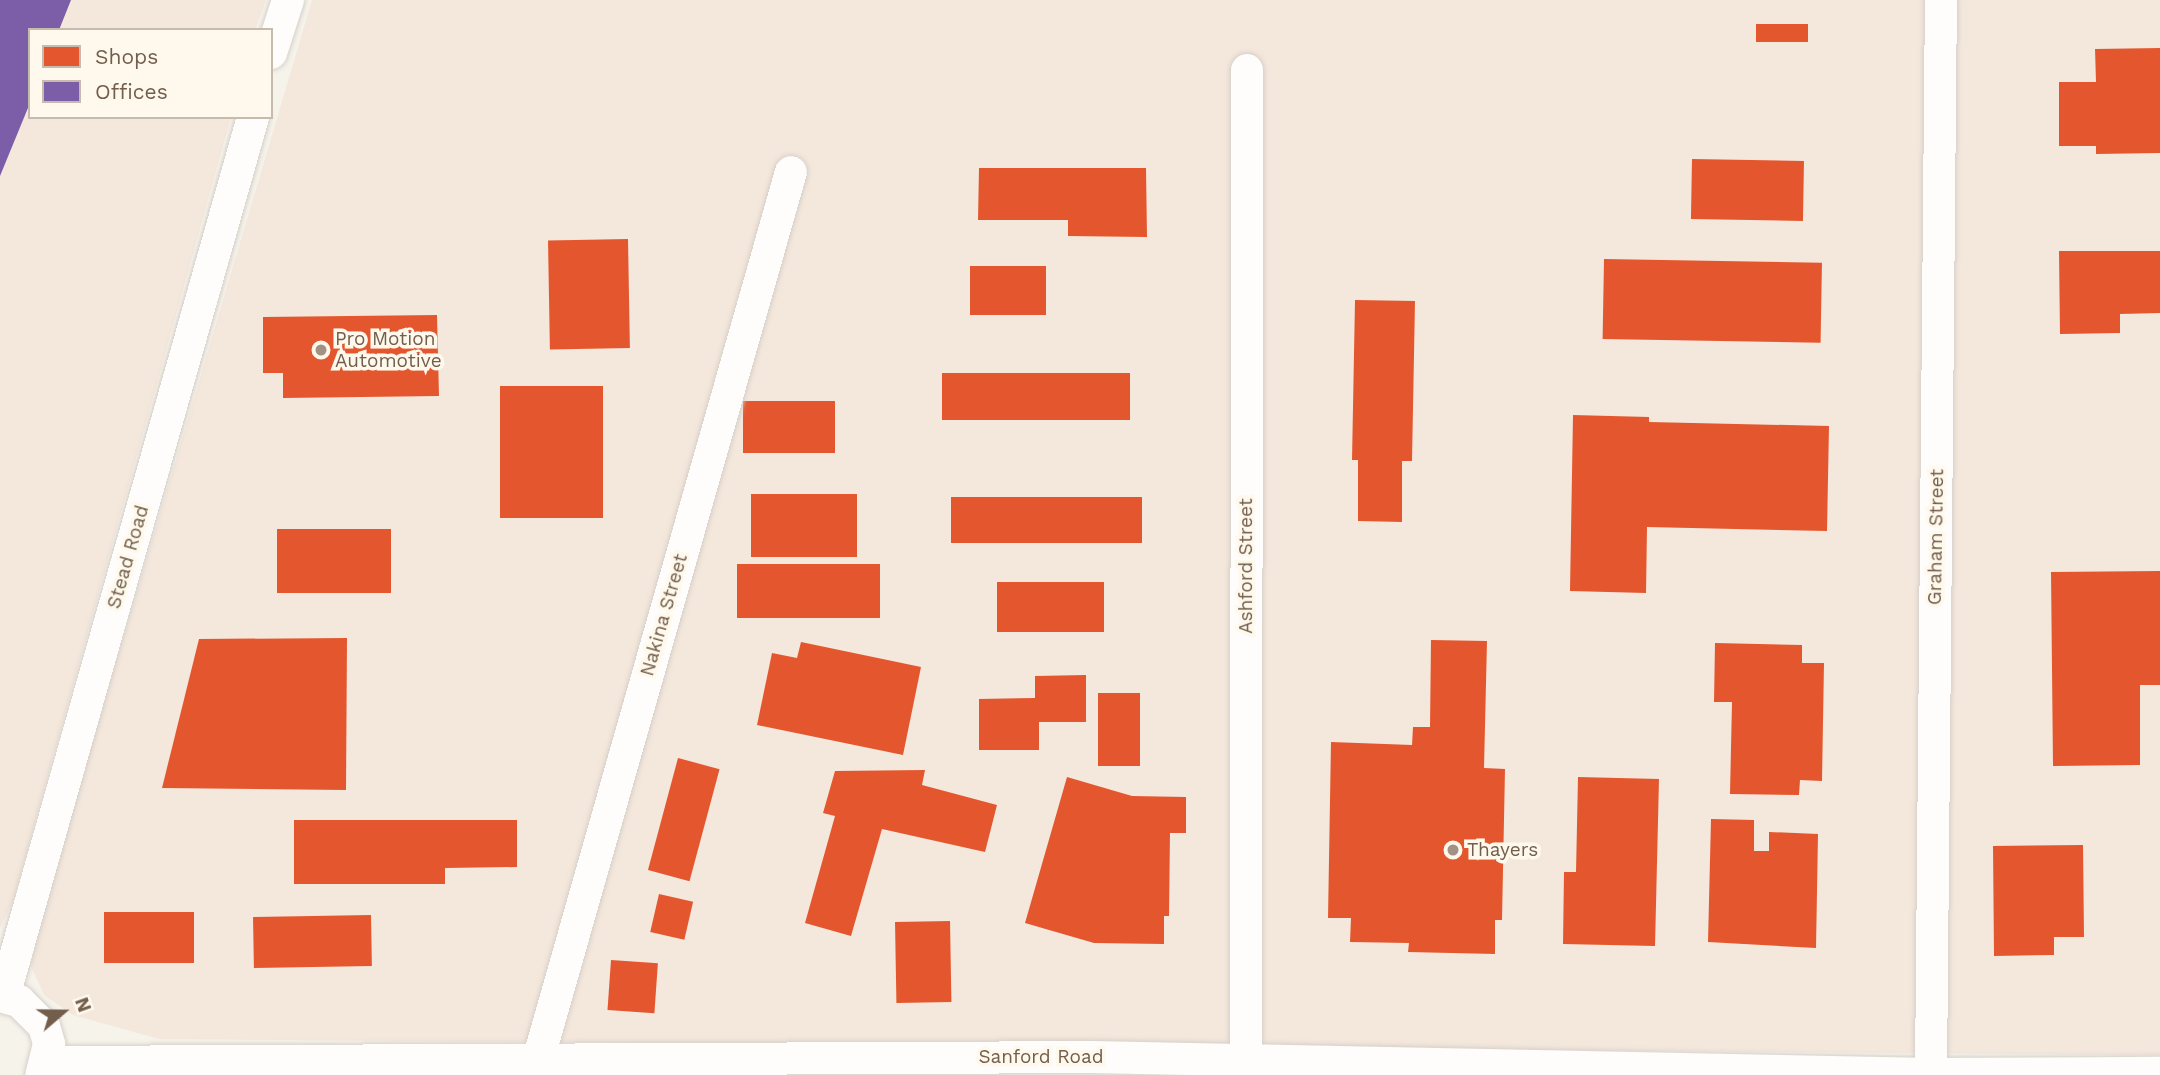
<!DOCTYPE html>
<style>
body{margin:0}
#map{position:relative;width:2160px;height:1075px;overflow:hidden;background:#f6f3eb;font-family:"Work Sans",sans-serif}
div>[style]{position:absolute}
.commercial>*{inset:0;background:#f4e7dc}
.shops>*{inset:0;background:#e4572e;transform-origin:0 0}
.offices>*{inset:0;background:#7b5ea7}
.roads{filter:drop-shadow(0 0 2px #d5d0c9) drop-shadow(0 0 2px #d5d0c9)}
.street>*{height:32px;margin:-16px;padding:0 16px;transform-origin:16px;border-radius:16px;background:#fefdfc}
.dots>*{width:19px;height:19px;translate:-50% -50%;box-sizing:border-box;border:4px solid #fef9ec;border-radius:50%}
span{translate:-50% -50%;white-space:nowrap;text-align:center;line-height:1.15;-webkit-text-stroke:7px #fef9ec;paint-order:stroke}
.poi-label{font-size:19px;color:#735e4c}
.left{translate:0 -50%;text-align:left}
.street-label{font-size:19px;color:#735e4c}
.legend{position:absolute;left:28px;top:28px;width:245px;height:91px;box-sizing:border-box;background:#fef9ec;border:2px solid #c6bbac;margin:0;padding:9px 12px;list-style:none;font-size:21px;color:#735e4c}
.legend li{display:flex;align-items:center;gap:14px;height:35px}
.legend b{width:35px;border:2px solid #c6bbac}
.north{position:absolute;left:28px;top:977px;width:70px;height:70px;-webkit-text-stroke:5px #fef9ec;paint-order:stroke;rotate:70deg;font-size:19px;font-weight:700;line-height:28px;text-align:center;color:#735e4c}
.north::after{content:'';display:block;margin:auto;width:24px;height:32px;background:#735e4c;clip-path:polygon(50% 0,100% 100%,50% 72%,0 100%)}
</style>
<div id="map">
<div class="commercial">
<div style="clip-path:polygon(0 0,266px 0,255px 30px,30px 30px,30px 117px,231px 117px,13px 901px,0 928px)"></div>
<div style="clip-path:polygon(312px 0,2160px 0,2160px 1055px,159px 1039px,73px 1015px,44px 995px,31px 966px,39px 922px)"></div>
</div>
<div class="shops">
<div style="left:1756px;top:24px;width:52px;height:18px"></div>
<div style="clip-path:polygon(2160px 48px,2160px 153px,2096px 154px,2096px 146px,2059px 146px,2059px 82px,2096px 82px,2095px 49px)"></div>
<div style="left:1692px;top:159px;width:112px;height:60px;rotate:1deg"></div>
<div style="clip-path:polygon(979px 168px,1146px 168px,1147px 237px,1068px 236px,1068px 220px,978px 220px)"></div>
<div style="left:628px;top:239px;width:109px;height:80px;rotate:89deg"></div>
<div style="clip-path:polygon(2059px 251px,2160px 251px,2160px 313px,2120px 314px,2120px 333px,2060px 334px)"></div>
<div style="left:1604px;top:259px;width:218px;height:80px;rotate:1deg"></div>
<div style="left:1046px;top:266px;width:49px;height:76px;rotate:90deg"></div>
<div style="clip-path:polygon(1355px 300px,1415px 301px,1412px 461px,1402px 461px,1402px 522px,1358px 521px,1358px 460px,1352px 460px)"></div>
<div style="clip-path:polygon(437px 315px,439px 396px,283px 398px,283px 373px,263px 373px,263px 317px)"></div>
<div style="left:942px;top:373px;width:188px;height:47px"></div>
<div style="left:500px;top:386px;width:103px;height:132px"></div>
<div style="left:743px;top:401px;width:92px;height:52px"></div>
<div style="clip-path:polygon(1573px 415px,1649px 417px,1649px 422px,1829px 426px,1827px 531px,1647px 527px,1646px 593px,1570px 591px)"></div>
<div style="left:857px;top:494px;width:63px;height:106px;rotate:90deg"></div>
<div style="left:1142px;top:497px;width:46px;height:191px;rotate:90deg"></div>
<div style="left:391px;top:529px;width:64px;height:114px;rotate:90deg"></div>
<div style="left:737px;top:564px;width:143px;height:54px"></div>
<div style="clip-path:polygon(2160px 571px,2160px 685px,2140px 685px,2140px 765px,2053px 766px,2051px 572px)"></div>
<div style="left:997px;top:582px;width:107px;height:50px"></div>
<div style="clip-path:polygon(347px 638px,346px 790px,162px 788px,199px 639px)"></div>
<div style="clip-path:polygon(1431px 640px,1487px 641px,1484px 768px,1505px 769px,1502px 920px,1495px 920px,1495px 954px,1408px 952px,1409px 943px,1350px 942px,1351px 918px,1328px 918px,1331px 742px,1412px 745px,1413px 727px,1430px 727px)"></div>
<div style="clip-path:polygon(801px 642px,921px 667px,903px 755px,757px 725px,772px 653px,797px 658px)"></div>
<div style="clip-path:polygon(1715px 643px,1802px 645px,1802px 663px,1824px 663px,1822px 781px,1800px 780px,1799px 795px,1730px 794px,1732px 702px,1714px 702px)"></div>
<div style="clip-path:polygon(1086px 675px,1086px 722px,1039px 722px,1039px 750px,979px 750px,979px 699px,1035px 698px,1035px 676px)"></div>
<div style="left:1098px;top:693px;width:42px;height:73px"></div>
<div style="left:678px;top:758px;width:43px;height:116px;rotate:15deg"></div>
<div style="clip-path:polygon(925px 770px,922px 785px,997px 805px,985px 852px,882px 829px,851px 936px,805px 923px,835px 816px,823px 813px,835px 771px)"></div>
<div style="clip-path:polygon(1067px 777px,1132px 796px,1186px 797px,1186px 833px,1170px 833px,1169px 916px,1164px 916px,1164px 944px,1094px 943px,1025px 923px)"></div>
<div style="clip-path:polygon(1578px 777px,1659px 779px,1655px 946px,1563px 944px,1564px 872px,1576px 872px)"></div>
<div style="clip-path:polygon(1711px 819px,1754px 820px,1754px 851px,1769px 851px,1769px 832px,1818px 834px,1816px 948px,1708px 942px)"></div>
<div style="clip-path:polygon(294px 820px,517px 820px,517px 867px,445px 868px,445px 884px,294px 884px)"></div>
<div style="clip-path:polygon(2083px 845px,2084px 937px,2054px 937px,2054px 955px,1994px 956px,1993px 846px)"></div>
<div style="left:659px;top:894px;width:35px;height:39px;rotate:13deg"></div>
<div style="left:194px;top:912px;width:51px;height:90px;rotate:90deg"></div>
<div style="left:371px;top:915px;width:51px;height:118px;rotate:89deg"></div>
<div style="left:950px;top:921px;width:81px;height:55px;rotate:89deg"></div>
<div style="left:611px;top:960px;width:47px;height:50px;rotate:4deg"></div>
</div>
<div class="offices">
<div style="clip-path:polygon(0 0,71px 0,59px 30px,30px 30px,30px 103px,0 176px)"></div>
</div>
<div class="roads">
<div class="street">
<div style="left:271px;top:53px;width:56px;rotate:-72.2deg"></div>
<div style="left:0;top:996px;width:20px;rotate:15deg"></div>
<div style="left:19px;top:1001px;width:35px;rotate:45deg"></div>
<div style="left:44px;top:1026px;width:19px;rotate:74deg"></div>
<div style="left:49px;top:1044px;width:32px;rotate:104deg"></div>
<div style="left:4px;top:996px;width:914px;rotate:-74.18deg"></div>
<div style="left:539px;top:1057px;width:920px;rotate:-74.11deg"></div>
<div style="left:47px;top:1062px;width:1044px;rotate:-0.27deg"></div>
<div style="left:1091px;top:1057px;width:840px;rotate:1.16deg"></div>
<div style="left:1931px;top:1074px;width:229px;rotate:-0.3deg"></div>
<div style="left:1246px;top:1062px;width:992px;rotate:-89.94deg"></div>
<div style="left:1931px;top:1074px;width:1074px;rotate:-89.47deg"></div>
</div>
</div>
<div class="dots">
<div style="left:321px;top:350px;background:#a19284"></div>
<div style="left:1453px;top:850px;background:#a19284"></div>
</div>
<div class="poi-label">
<span class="left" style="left:335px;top:350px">Pro Motion<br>Automotive</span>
<span class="left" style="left:1467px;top:850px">Thayers</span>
</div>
<div class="street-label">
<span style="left:1936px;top:537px;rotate:-89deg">Graham Street</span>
<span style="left:128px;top:557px;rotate:-74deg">Stead Road</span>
<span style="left:1246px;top:566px;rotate:-90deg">Ashford Street</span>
<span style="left:664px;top:615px;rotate:-74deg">Nakina Street</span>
<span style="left:1041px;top:1057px">Sanford Road</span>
</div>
<ul class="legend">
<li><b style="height:19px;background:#e4572e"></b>Shops</li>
<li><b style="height:19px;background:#7b5ea7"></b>Offices</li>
</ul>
<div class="north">N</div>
</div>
